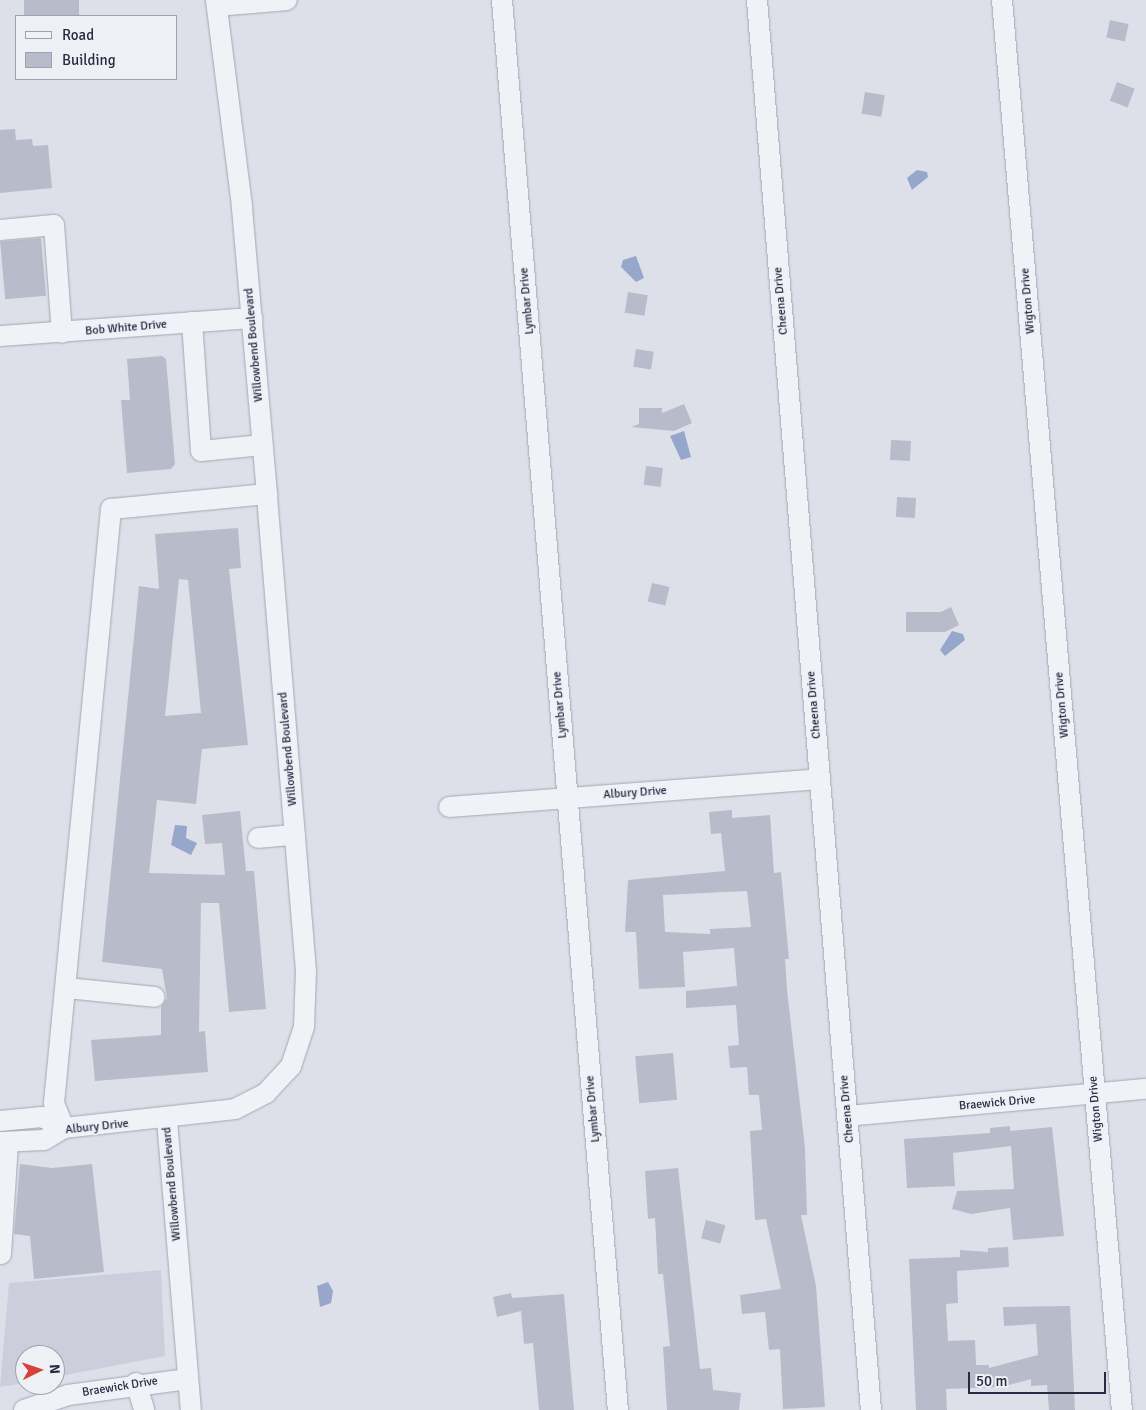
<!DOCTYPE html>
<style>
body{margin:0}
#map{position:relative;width:1146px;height:1410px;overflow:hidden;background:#dee0e9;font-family:Signika,sans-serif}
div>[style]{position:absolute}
.built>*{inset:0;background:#cccfdb}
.water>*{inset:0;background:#97a6cb}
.building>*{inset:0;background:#b8bbc9;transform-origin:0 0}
.roads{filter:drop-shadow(0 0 1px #a3a6b3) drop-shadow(0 0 1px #a3a6b3)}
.minor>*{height:20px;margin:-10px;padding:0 10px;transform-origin:10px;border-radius:10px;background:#f1f2f7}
span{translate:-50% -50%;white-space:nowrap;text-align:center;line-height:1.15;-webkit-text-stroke:4px #eef0f6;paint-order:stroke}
.street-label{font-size:12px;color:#262b41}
.legend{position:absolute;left:15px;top:15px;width:162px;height:65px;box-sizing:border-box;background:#eef0f6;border:1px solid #9ea1ae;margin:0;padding:6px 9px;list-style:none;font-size:15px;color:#262b41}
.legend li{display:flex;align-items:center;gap:10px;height:25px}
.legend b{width:25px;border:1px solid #9ea1ae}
.north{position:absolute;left:15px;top:1345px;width:50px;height:50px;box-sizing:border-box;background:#eef0f6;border:1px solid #9ea1ae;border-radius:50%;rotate:86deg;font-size:14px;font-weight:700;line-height:20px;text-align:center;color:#262b41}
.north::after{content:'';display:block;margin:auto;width:18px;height:22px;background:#d6413a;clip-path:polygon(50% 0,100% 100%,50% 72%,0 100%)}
.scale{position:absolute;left:968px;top:1372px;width:138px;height:22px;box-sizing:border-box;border:2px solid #262b41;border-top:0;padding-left:6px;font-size:15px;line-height:18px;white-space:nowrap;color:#262b41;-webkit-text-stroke:4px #eef0f6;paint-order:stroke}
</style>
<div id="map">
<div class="built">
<div style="clip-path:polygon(161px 1270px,165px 1356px,55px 1377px,55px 1355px,25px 1355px,25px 1383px,0 1387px,9px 1283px)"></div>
</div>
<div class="water">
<div style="clip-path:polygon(917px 170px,927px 172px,928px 177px,912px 190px,907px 178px)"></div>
<div style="clip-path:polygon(636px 256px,644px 278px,636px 282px,621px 267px,623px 260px)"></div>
<div style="clip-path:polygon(684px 431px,691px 457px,681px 460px,670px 436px)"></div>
<div style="clip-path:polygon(952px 631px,963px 634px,965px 640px,945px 656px,940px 650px)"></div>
<div style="clip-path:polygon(175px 825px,187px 826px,186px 838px,197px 843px,191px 855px,171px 845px)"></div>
<div style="clip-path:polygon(328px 1282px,333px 1291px,331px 1303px,320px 1307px,317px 1286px)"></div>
</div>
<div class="building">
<div style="left:24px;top:0;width:55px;height:16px"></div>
<div style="left:1110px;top:20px;width:19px;height:18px;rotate:12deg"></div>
<div style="left:1117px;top:82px;width:19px;height:20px;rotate:21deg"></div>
<div style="left:865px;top:92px;width:20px;height:22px;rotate:9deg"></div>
<div style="clip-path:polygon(15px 129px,16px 140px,32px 139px,33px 146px,48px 145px,52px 188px,0 193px,0 130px)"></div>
<div style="left:41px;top:238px;width:58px;height:41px;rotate:85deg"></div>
<div style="left:628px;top:292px;width:20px;height:21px;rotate:9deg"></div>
<div style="left:636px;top:349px;width:18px;height:18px;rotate:9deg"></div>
<div style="clip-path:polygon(162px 356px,166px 359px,175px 464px,171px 469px,127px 473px,121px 400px,130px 400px,127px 359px)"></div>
<div style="clip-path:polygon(684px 404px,692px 423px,674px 431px,631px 427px,639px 424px,639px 408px,662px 408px,662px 413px)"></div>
<div style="left:891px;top:440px;width:20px;height:20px;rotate:3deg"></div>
<div style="left:646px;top:466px;width:17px;height:19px;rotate:7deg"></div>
<div style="left:897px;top:497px;width:19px;height:20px;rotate:3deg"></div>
<div style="clip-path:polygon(evenodd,238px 528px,241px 568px,229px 569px,248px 745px,202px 749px,196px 804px,157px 800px,149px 873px,225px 875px,222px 843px,205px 844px,202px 815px,240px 811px,246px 871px,254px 871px,266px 1009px,229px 1012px,219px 903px,201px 903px,199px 1032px,205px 1031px,208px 1072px,95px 1081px,91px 1040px,161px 1035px,161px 1007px,167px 998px,162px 969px,102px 962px,139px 586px,159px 589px,155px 534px,238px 528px,179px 579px,188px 580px,201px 713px,165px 716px,179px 579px)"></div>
<div style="left:652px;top:583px;width:18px;height:19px;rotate:13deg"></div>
<div style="clip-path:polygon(951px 607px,959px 625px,945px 632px,906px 632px,906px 612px,941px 612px)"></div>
<div style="clip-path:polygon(evenodd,732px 810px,732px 818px,770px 815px,774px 873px,781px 872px,789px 959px,785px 959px,787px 990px,805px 1148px,807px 1215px,801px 1215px,816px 1286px,825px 1407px,783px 1409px,780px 1349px,769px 1350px,765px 1312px,742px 1314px,740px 1295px,781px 1289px,766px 1219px,755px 1220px,750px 1131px,762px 1130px,759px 1095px,749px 1095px,747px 1067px,730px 1068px,728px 1046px,739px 1045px,736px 1005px,686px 1008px,686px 991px,737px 986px,734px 948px,683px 952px,685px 987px,639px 989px,636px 932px,625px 932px,628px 880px,725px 871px,721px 833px,711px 834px,709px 812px,732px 810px,747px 891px,751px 927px,710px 929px,710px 934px,665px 932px,663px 895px,747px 891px)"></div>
<div style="left:673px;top:1053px;width:47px;height:38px;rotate:85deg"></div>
<div style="clip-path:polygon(1010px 1126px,1010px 1131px,1052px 1127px,1064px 1236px,1013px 1240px,1010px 1208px,971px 1214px,952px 1209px,957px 1191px,1014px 1189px,1011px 1146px,953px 1153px,955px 1186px,907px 1188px,904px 1139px,990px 1133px,990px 1128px)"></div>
<div style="clip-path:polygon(20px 1164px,52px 1168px,92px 1164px,104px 1272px,34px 1279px,30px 1236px,14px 1234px)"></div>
<div style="clip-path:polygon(678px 1168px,700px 1369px,711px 1368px,713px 1390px,741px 1393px,739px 1410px,667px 1410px,663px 1347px,670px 1346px,663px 1274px,658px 1274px,655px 1218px,648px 1219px,645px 1171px)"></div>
<div style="left:706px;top:1220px;width:20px;height:19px;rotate:15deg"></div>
<div style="clip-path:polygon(1008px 1247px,1009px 1267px,957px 1271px,958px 1303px,946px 1304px,948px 1341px,975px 1340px,976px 1365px,989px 1365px,989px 1368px,1038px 1355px,1036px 1324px,1004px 1326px,1003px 1307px,1070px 1306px,1075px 1410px,1049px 1410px,1047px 1385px,1031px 1386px,1031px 1379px,1002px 1387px,946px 1389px,947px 1410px,916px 1410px,909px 1259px,960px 1257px,960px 1250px,988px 1252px,988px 1248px)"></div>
<div style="clip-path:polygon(511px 1293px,512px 1298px,564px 1294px,574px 1410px,539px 1410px,533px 1343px,524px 1344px,521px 1311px,497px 1317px,493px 1297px)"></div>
</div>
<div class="roads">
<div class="minor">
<div style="left:502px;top:0;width:1415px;rotate:85.3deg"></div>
<div style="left:757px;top:0;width:1415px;rotate:85.38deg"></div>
<div style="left:1002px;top:0;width:1415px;rotate:85.14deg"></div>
<div style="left:217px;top:6px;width:70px;rotate:-4.9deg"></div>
<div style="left:0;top:230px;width:54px;rotate:-5.3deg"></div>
<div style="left:54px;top:225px;width:108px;rotate:85.8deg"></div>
<div style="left:192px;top:322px;width:129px;rotate:86deg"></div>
<div style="left:201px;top:451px;width:62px;rotate:-5.5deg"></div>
<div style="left:0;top:336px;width:253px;rotate:-4.1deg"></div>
<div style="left:449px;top:807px;width:372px;rotate:-4.3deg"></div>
<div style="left:258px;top:838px;width:37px;rotate:-5deg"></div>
<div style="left:67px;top:988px;width:88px;rotate:5.8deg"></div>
<div style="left:847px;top:1116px;width:300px;rotate:-5.2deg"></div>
<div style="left:167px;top:1120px;width:291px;rotate:85.3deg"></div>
<div style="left:0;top:1121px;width:42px;rotate:-5.4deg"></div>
<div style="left:42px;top:1117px;width:25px;rotate:27deg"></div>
<div style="left:64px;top:1128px;width:27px;rotate:-112deg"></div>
<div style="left:54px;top:1103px;width:597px;rotate:-84.52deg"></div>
<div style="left:111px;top:509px;width:157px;rotate:-5.5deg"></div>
<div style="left:0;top:1142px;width:44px;rotate:-2.6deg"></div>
<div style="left:44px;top:1140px;width:23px;rotate:-31deg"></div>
<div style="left:64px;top:1128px;width:172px;rotate:-6.3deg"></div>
<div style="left:235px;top:1109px;width:35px;rotate:-27deg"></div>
<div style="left:266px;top:1093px;width:37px;rotate:-47deg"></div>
<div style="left:291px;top:1066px;width:41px;rotate:-71.6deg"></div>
<div style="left:304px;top:1027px;width:56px;rotate:-88deg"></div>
<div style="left:306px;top:971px;width:479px;rotate:-94.7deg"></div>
<div style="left:267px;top:494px;width:289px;rotate:-95deg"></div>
<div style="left:242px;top:206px;width:208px;rotate:-97.2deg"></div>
<div style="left:1px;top:1254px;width:110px;rotate:-86.4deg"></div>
<div style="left:136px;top:1383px;width:28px;rotate:73deg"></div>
<div style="left:24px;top:1410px;width:46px;rotate:-18.8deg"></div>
<div style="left:68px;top:1395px;width:121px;rotate:-7.6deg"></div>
</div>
</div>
<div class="street-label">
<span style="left:527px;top:301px;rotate:-95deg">Lymbar Drive</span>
<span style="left:781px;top:301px;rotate:-95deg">Cheena Drive</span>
<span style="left:1028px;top:301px;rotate:-95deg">Wigton Drive</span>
<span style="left:126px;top:328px;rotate:-5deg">Bob White Drive</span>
<span style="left:254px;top:345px;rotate:-95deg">Willowbend Boulevard</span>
<span style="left:560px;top:705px;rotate:-95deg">Lymbar Drive</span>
<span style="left:814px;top:705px;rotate:-95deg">Cheena Drive</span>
<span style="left:1062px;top:705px;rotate:-95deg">Wigton Drive</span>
<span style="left:288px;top:749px;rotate:-95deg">Willowbend Boulevard</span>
<span style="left:635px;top:793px;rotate:-4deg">Albury Drive</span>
<span style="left:997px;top:1103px;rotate:-5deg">Braewick Drive</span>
<span style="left:593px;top:1109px;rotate:-95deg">Lymbar Drive</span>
<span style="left:847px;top:1109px;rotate:-95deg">Cheena Drive</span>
<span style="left:1096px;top:1109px;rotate:-95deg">Wigton Drive</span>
<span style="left:97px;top:1127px;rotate:-6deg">Albury Drive</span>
<span style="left:172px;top:1184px;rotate:-95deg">Willowbend Boulevard</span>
<span style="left:120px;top:1387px;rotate:-9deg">Braewick Drive</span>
</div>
<ul class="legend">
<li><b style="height:6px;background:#f1f2f7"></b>Road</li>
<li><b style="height:14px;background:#b8bbc9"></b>Building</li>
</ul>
<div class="north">N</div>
<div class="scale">50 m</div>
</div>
